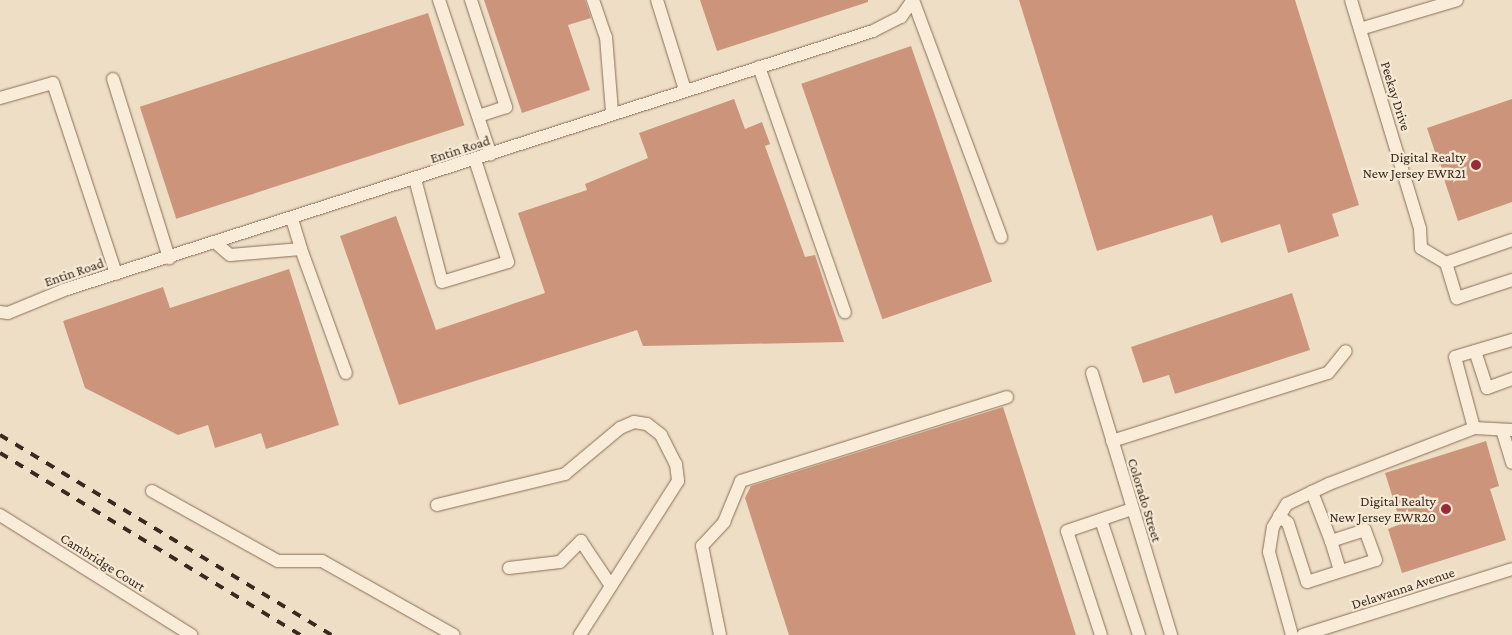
<!DOCTYPE html>
<style>
body{margin:0}
#map{position:relative;width:1512px;height:635px;overflow:hidden;background:#eedec5;font-family:"Crimson Pro",serif}
div>[style]{position:absolute}
.building>*{inset:0;background:#cc957b;transform-origin:0 0}
.roads{filter:drop-shadow(0 0 1px #896f5b) drop-shadow(0 0 1px #896f5b)}
.minor>*{height:12px;margin:-6px;padding:0 6px;transform-origin:6px;border-radius:6px;background:#f9ecd8}
.rail>*{height:4px;margin-top:-2px;transform-origin:0;background:repeating-linear-gradient(90deg,#39291f 0 9px,transparent 0 18px)}
.dots>*{width:14px;height:14px;translate:-50% -50%;box-sizing:border-box;border:2px solid #f5e9d4;border-radius:50%}
span{translate:-50% -50%;white-space:nowrap;text-align:center;line-height:1.15;-webkit-text-stroke:4.5px #f5e9d4;paint-order:stroke}
.street-label{font-size:14px;color:#39291f}
.poi-label{font-size:14px;color:#39291f}
.right{translate:-100% -50%;text-align:right}
</style>
<div id="map">
<div class="building">
<div style="clip-path:polygon(484px 0,585px 0,591px 18px,568px 25px,590px 90px,522px 113px)"></div>
<div style="clip-path:polygon(700px 0,868px 0,868px 2px,717px 51px)"></div>
<div style="clip-path:polygon(1019px 0,1295px 0,1359px 205px,1332px 214px,1339px 236px,1288px 253px,1280px 224px,1221px 243px,1212px 215px,1097px 251px)"></div>
<div style="left:428px;top:13px;width:118px;height:303px;rotate:72deg"></div>
<div style="left:911px;top:46px;width:249px;height:116px;rotate:71deg"></div>
<div style="clip-path:polygon(734px 99px,745px 129px,762px 122px,770px 144px,765px 146px,805px 257px,815px 255px,844px 342px,643px 346px,637px 330px,399px 405px,340px 236px,396px 216px,436px 330px,545px 293px,518px 213px,587px 190px,585px 184px,648px 158px,639px 133px)"></div>
<div style="clip-path:polygon(1512px 99px,1512px 202px,1458px 221px,1427px 128px)"></div>
<div style="clip-path:polygon(289px 269px,339px 425px,266px 449px,261px 433px,215px 448px,208px 425px,178px 435px,85px 388px,63px 321px,163px 287px,170px 308px)"></div>
<div style="clip-path:polygon(1292px 293px,1310px 350px,1175px 394px,1169px 375px,1143px 383px,1131px 347px)"></div>
<div style="clip-path:polygon(1003px 407px,1076px 635px,789px 635px,745px 498px,751px 486px)"></div>
<div style="clip-path:polygon(1486px 441px,1499px 486px,1490px 489px,1506px 540px,1402px 573px,1388px 529px,1401px 524px,1385px 473px)"></div>
</div>
<div class="roads">
<div class="minor">
<div style="left:439px;top:0;width:163px;rotate:71.5deg"></div>
<div style="left:471px;top:0;width:113px;rotate:71.9deg"></div>
<div style="left:506px;top:107px;width:29px;rotate:162deg"></div>
<div style="left:593px;top:0;width:39px;rotate:71deg"></div>
<div style="left:606px;top:37px;width:75px;rotate:85.4deg"></div>
<div style="left:657px;top:0;width:94px;rotate:72.7deg"></div>
<div style="left:913px;top:0;width:253px;rotate:69.6deg"></div>
<div style="left:1351px;top:0;width:239px;rotate:73.2deg"></div>
<div style="left:1420px;top:229px;width:19px;rotate:87deg"></div>
<div style="left:1421px;top:248px;width:29px;rotate:31deg"></div>
<div style="left:1360px;top:29px;width:101px;rotate:-16.6deg"></div>
<div style="left:759px;top:67px;width:260px;rotate:70.7deg"></div>
<div style="left:113px;top:79px;width:188px;rotate:72.6deg"></div>
<div style="left:0;top:98px;width:55px;rotate:-15.8deg"></div>
<div style="left:53px;top:83px;width:201px;rotate:71.7deg"></div>
<div style="left:415px;top:179px;width:106px;rotate:75.3deg"></div>
<div style="left:442px;top:282px;width:69px;rotate:-16.9deg"></div>
<div style="left:508px;top:262px;width:107px;rotate:-107.9deg"></div>
<div style="left:292px;top:219px;width:31px;rotate:73deg"></div>
<div style="left:1512px;top:240px;width:70px;rotate:160.8deg"></div>
<div style="left:1446px;top:263px;width:37px;rotate:73deg"></div>
<div style="left:1457px;top:298px;width:58px;rotate:-18.1deg"></div>
<div style="left:216px;top:243px;width:18px;rotate:41deg"></div>
<div style="left:230px;top:255px;width:71px;rotate:-4.8deg"></div>
<div style="left:301px;top:249px;width:132px;rotate:70.1deg"></div>
<div style="left:0;top:312px;width:8px;rotate:7deg"></div>
<div style="left:8px;top:313px;width:61px;rotate:-22.3deg"></div>
<div style="left:64px;top:290px;width:849px;rotate:-17.75deg"></div>
<div style="left:873px;top:31px;width:31px;rotate:-27deg"></div>
<div style="left:901px;top:17px;width:21px;rotate:-55deg"></div>
<div style="left:1512px;top:340px;width:59px;rotate:163.4deg"></div>
<div style="left:1455px;top:357px;width:73px;rotate:75deg"></div>
<div style="left:1474px;top:428px;width:38px;rotate:3deg"></div>
<div style="left:1475px;top:351px;width:39px;rotate:72deg"></div>
<div style="left:1487px;top:388px;width:27px;rotate:-20deg"></div>
<div style="left:1092px;top:373px;width:274px;rotate:73.2deg"></div>
<div style="left:1503px;top:433px;width:31px;rotate:73deg"></div>
<div style="left:1112px;top:441px;width:226px;rotate:-17.5deg"></div>
<div style="left:1328px;top:373px;width:28px;rotate:-51deg"></div>
<div style="left:152px;top:491px;width:144px;rotate:29.1deg"></div>
<div style="left:278px;top:561px;width:44px"></div>
<div style="left:322px;top:561px;width:151px;rotate:29.3deg"></div>
<div style="left:437px;top:505px;width:132px;rotate:-13.6deg"></div>
<div style="left:565px;top:474px;width:72px;rotate:-39.9deg"></div>
<div style="left:620px;top:428px;width:15px;rotate:-23deg"></div>
<div style="left:634px;top:422px;width:13px;rotate:9deg"></div>
<div style="left:647px;top:424px;width:18px;rotate:38deg"></div>
<div style="left:661px;top:435px;width:33px;rotate:63deg"></div>
<div style="left:676px;top:464px;width:17px;rotate:83deg"></div>
<div style="left:678px;top:481px;width:183px;rotate:122.5deg"></div>
<div style="left:0;top:515px;width:226px;rotate:32.1deg"></div>
<div style="left:1279px;top:516px;width:11px;rotate:38deg"></div>
<div style="left:1288px;top:523px;width:62px;rotate:72.1deg"></div>
<div style="left:1307px;top:582px;width:72px;rotate:-17.7deg"></div>
<div style="left:1376px;top:560px;width:32px;rotate:-110deg"></div>
<div style="left:1365px;top:530px;width:36px;rotate:162deg"></div>
<div style="left:1331px;top:541px;width:53px;rotate:-111.2deg"></div>
<div style="left:1101px;top:520px;width:121px;rotate:71.7deg"></div>
<div style="left:1331px;top:541px;width:31px;rotate:73deg"></div>
<div style="left:509px;top:568px;width:51px;rotate:-6.7deg"></div>
<div style="left:560px;top:562px;width:30px;rotate:-45deg"></div>
<div style="left:581px;top:541px;width:54px;rotate:56.3deg"></div>
<div style="left:720px;top:635px;width:91px;rotate:-101.4deg"></div>
<div style="left:702px;top:546px;width:33px;rotate:-47deg"></div>
<div style="left:724px;top:522px;width:44px;rotate:-67.5deg"></div>
<div style="left:741px;top:481px;width:279px;rotate:-17.5deg"></div>
<div style="left:1101px;top:635px;width:109px;rotate:-108.1deg"></div>
<div style="left:1067px;top:531px;width:69px;rotate:-18.7deg"></div>
<div style="left:1292px;top:635px;width:86px;rotate:-105.5deg"></div>
<div style="left:1269px;top:552px;width:25px;rotate:-81deg"></div>
<div style="left:1273px;top:527px;width:27px;rotate:-59deg"></div>
<div style="left:1287px;top:504px;width:47px;rotate:-25.5deg"></div>
<div style="left:1329px;top:484px;width:155px;rotate:-21.1deg"></div>
<div style="left:1303px;top:635px;width:219px;rotate:-17.5deg"></div>
</div>
</div>
<div class="rail">
<div style="left:0;top:435px;width:387px;rotate:31.1deg"></div>
<div style="left:0;top:453px;width:352px;rotate:31.2deg"></div>
</div>
<div class="dots">
<div style="left:1476px;top:165px;background:#982b35"></div>
<div style="left:1446px;top:509px;background:#982b35"></div>
</div>
<div class="street-label">
<span style="left:1396px;top:96px;rotate:73deg">Peekay Drive</span>
<span style="left:460px;top:149px;rotate:-18deg">Entin Road</span>
<span style="left:74px;top:272px;rotate:-19deg">Entin Road</span>
<span style="left:1145px;top:500px;rotate:73deg">Colorado Street</span>
<span style="left:103px;top:562px;rotate:32deg">Cambridge Court</span>
<span style="left:1403px;top:588px;rotate:-18deg">Delawanna Avenue</span>
</div>
<div class="poi-label">
<span class="right" style="left:1466px;top:165px">Digital Realty<br>New Jersey EWR21</span>
<span class="right" style="left:1436px;top:509px">Digital Realty<br>New Jersey EWR20</span>
</div>
</div>
